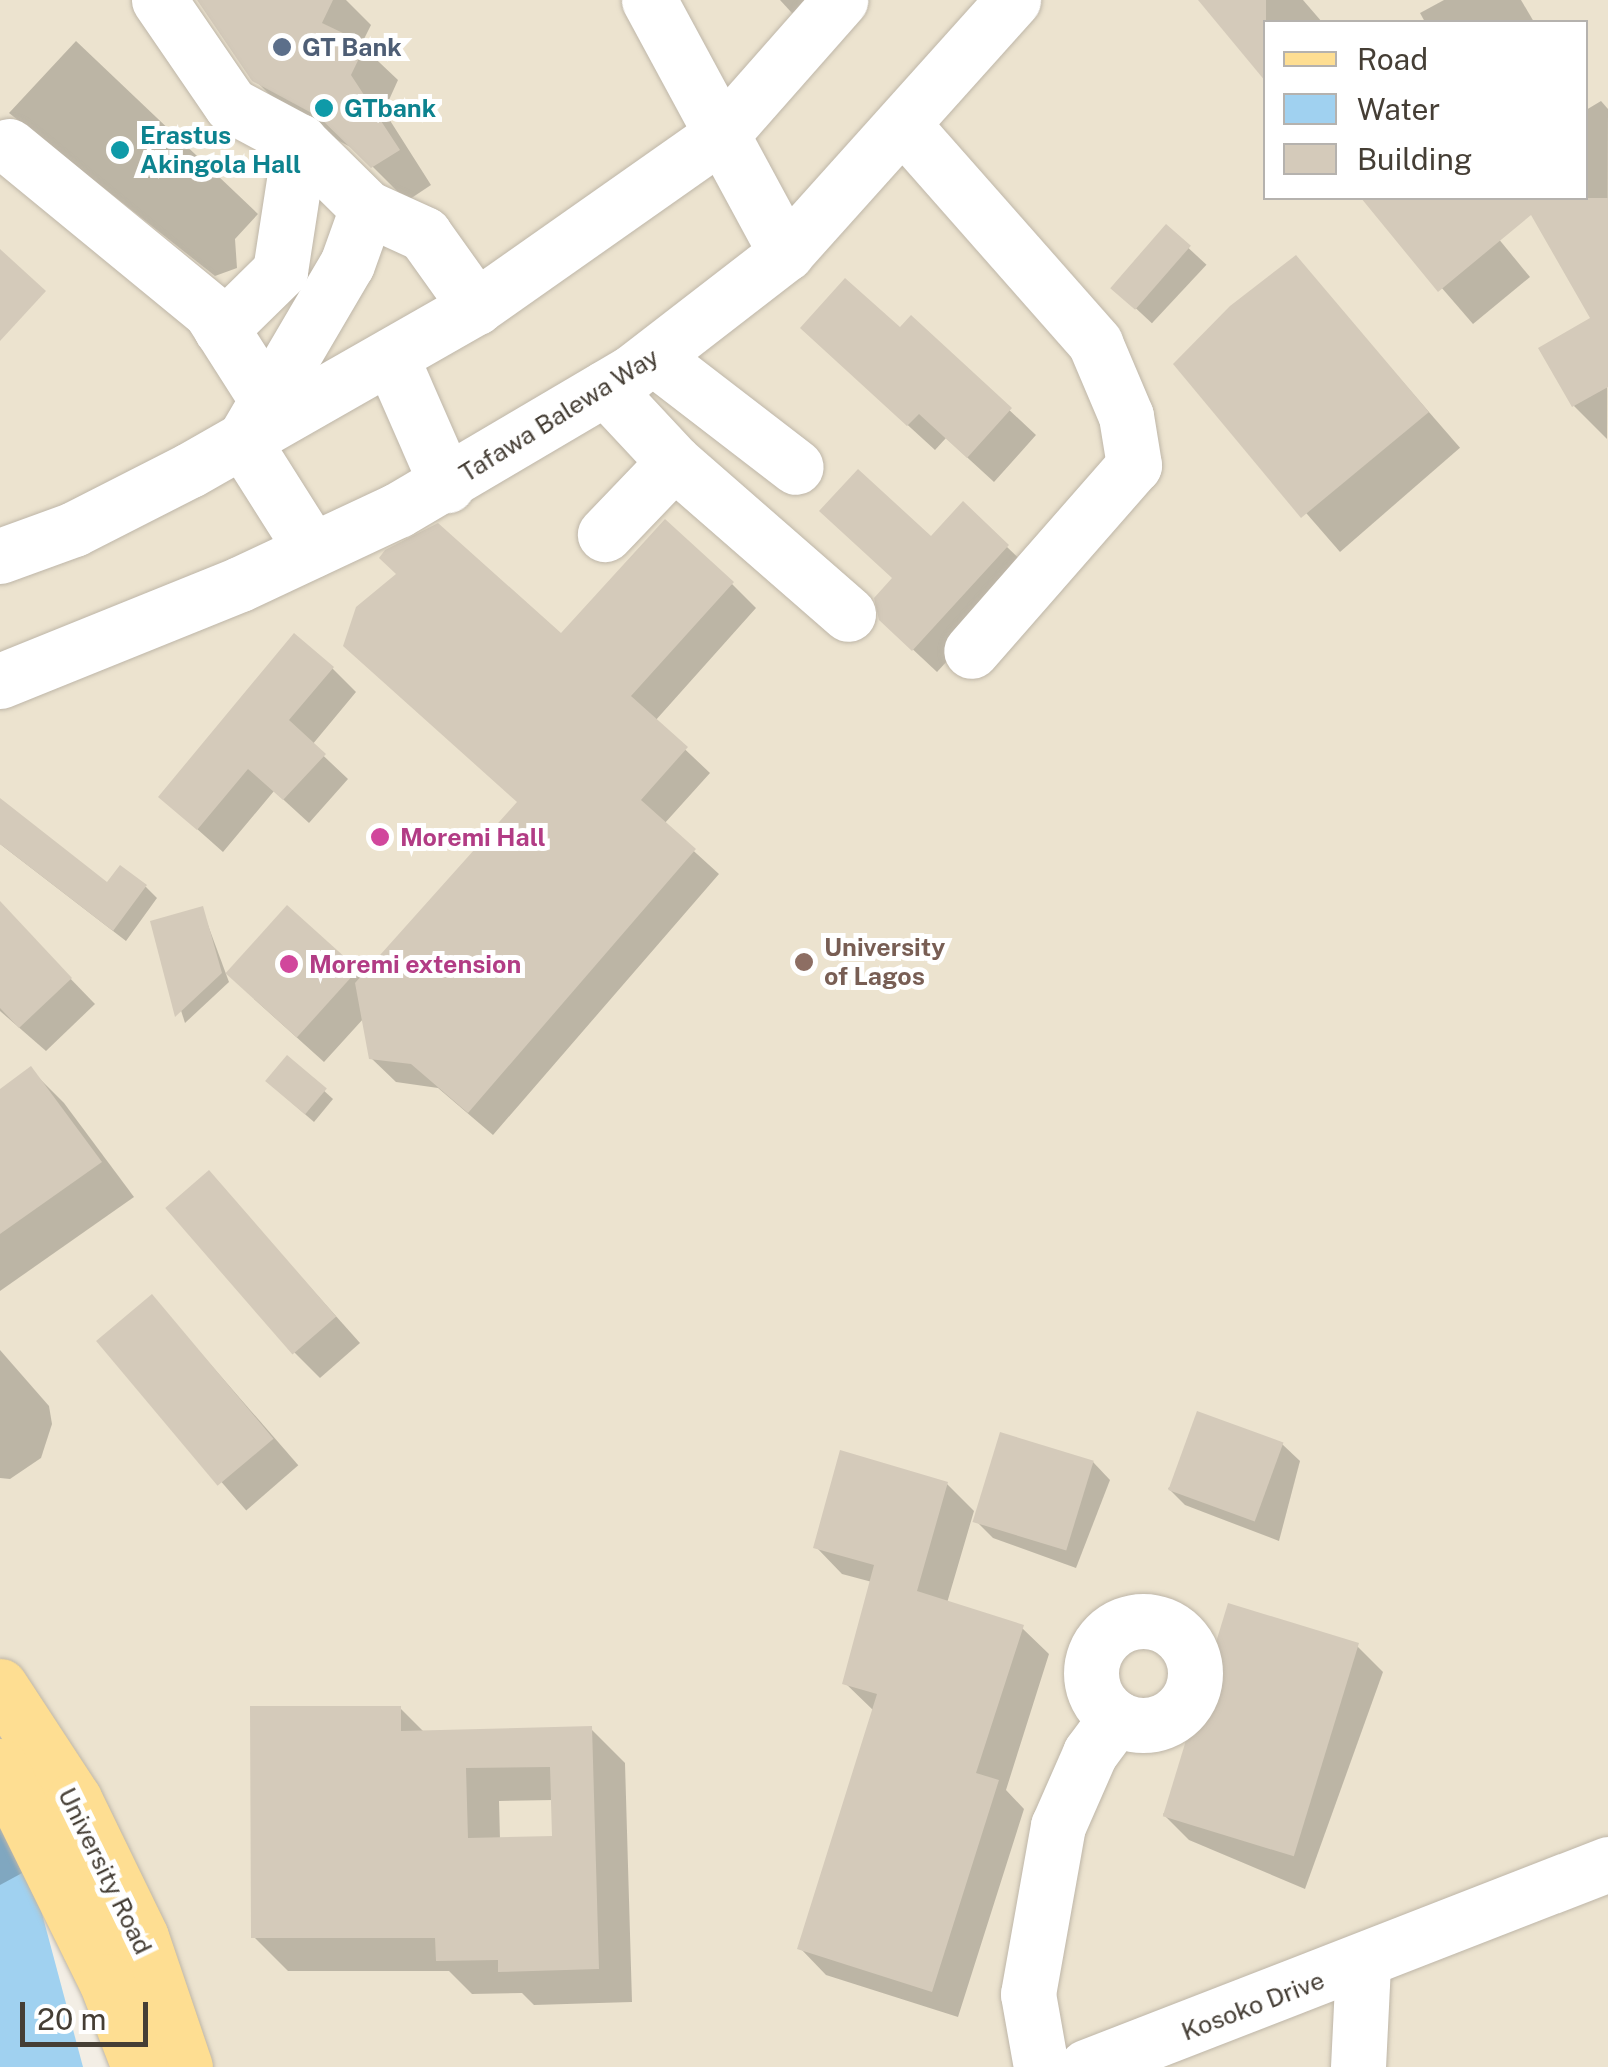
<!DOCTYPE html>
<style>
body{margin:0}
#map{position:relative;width:1608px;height:2067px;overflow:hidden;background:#f3eee5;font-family:"Public Sans",sans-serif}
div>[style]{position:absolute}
.education>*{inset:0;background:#ece3cf}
.water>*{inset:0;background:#a0d1f0}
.shadow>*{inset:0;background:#0003;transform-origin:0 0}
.building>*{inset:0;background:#d4caba;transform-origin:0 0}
.roads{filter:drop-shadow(0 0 2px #beb6a8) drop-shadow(0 0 2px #beb6a8)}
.minor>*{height:55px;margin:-27.5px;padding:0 27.5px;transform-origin:27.5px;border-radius:27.5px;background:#fff}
.minor>.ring{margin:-27.5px;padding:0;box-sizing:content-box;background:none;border:55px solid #fff;border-radius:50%}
.major>*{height:55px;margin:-27.5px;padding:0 27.5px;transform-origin:27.5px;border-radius:27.5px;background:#fede92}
.dots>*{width:28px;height:28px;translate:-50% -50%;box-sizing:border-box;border:5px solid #fff;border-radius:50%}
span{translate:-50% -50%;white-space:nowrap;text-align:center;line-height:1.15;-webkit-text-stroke:10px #fff;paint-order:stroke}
.service-label{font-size:25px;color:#4e5e75;font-weight:700}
.left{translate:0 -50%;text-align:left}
.culture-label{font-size:25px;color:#0d838f;font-weight:700}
.street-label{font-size:25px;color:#453e35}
.hotel-label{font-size:25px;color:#b23c85;font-weight:700}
.education-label{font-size:25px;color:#785e54;font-weight:700}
.legend{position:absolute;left:1263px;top:20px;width:325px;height:180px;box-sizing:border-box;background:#fff;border:2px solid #b5b2ae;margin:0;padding:12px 18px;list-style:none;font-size:30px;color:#453e35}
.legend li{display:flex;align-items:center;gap:20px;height:50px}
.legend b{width:50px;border:2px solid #b5b2ae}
.scale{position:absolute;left:20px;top:2002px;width:128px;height:45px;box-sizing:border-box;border:5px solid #453e35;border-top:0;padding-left:12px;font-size:30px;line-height:35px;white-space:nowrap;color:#453e35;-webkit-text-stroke:8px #fff;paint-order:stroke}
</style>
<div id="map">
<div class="education">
<div style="clip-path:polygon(evenodd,0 0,1608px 0,1608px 2067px,118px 2067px,0 1727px,0 0,1266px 22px,1586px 22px,1586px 198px,1266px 198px,1266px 22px)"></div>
</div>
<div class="water">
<div style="clip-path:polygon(0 1800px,17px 1820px,83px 2067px,0 2067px)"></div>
</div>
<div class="shadow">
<div style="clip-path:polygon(200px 0,346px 0,371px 25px,361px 45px,398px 80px,384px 111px,431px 185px,407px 201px,356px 150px,289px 114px,254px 79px)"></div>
<div style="clip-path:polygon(780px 0,853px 0,813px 36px)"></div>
<div style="clip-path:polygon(1201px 0,1303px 0,1322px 22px,1266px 22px)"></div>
<div style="clip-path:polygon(1444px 0,1521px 0,1534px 22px,1425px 22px,1420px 13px)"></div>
<div style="clip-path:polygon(76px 41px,258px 214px,235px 239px,237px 268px,215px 276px,9px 113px)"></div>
<div style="clip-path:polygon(1601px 101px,1608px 109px,1607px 439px,1574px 406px,1594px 319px,1524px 198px,1586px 198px,1586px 110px)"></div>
<div style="clip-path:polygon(1364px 198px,1465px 198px,1530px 277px,1473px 324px)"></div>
<div style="left:1167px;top:228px;width:54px;height:80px;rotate:43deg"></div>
<div style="left:1296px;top:259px;width:250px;height:159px;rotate:49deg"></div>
<div style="clip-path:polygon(911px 318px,1036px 435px,994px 482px,946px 438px,935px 450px,829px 353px,900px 331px)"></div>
<div style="clip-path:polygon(931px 540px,1007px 547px,1031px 570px,937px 672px,906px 643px)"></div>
<div style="clip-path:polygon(732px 584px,756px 608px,655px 721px,710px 773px,664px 824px,719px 874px,493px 1135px,438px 1088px,396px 1082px,371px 1058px,364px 1018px,324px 1062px,254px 999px,287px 909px,363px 978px,520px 803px,561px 637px)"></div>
<div style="clip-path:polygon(332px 668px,356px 692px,312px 745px,348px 779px,309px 823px,274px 791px,223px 852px,161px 797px)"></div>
<div style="clip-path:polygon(0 801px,108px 886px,146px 887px,157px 898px,126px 941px,0 844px)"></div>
<div style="clip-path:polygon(0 906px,95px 1004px,46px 1051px,0 1011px)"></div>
<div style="clip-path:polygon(202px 909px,229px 982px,185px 1023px,153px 922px)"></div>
<div style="clip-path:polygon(288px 1058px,333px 1099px,314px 1122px,276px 1089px)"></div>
<div style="clip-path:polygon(31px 1070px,64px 1103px,134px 1197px,0 1291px,0 1092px)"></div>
<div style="clip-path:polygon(209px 1174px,360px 1343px,320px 1378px,294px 1352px)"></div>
<div style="left:152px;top:1297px;width:223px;height:69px;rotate:49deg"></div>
<div style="clip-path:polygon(0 1350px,49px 1406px,52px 1424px,41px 1458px,10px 1479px,0 1478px)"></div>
<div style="clip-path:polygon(1282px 1444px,1300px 1461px,1279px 1541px,1185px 1505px,1168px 1488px)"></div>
<div style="clip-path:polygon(1093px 1462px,1110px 1480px,1076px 1568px,993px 1538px,976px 1521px)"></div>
<div style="clip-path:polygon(947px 1484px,974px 1511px,947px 1603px,1022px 1628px,1049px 1654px,1006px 1790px,1024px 1809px,958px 2017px,826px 1975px,800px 1948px,874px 1711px,845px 1683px,872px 1582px,842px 1574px,816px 1547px)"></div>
<div style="clip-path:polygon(1357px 1646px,1383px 1672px,1305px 1889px,1189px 1840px,1163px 1814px)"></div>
<div style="clip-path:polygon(evenodd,400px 1708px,425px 1733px,591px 1729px,625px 1763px,632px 2002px,534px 2005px,522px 1993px,472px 1994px,449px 1971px,288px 1971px,254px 1937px,400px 1708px,554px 1800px,555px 1838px,500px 1839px,499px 1801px,554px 1800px)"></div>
<div style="clip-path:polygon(0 1828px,24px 1872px,0 1885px)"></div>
</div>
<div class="building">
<div style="clip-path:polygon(197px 0,333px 0,322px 23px,366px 44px,351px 75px,400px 150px,371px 168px,319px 117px,252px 81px)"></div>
<div style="clip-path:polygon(1198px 0,1266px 0,1266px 82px)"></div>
<div style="clip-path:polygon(1361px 198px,1608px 198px,1608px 387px,1572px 407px,1538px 348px,1590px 318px,1531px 215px,1438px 292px)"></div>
<div style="left:1166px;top:224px;width:33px;height:85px;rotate:41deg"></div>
<div style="clip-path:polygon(0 249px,46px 291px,0 341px)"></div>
<div style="clip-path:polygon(1296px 255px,1429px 412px,1301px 518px,1173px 364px,1230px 306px)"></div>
<div style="clip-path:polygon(845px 278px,900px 327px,911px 315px,1012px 408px,967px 458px,919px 414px,907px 426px,800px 328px)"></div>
<div style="clip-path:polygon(858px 469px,931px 536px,963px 501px,1009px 545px,912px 651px,879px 620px,874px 598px,892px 578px,819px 511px)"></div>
<div style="clip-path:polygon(665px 519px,734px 582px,631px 696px,688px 747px,641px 800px,696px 849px,468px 1113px,411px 1064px,369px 1059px,355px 983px,517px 802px,343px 646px,356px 607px,396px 574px,379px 558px,385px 550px,438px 523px,561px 633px)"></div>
<div style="clip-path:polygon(294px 633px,334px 667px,289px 720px,326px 754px,283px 800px,248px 769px,197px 830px,158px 797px)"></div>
<div style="clip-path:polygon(0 798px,107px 882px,120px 865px,147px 885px,113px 931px,0 844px)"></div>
<div style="clip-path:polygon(0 901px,72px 978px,19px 1028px,0 1008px)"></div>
<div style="left:287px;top:905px;width:96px;height:92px;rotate:42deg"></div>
<div style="clip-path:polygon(203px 906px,222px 973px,175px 1017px,150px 921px)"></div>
<div style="left:287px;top:1055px;width:52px;height:34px;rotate:40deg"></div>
<div style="clip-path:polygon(31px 1066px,102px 1162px,0 1234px,0 1089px)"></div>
<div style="left:209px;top:1170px;width:194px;height:58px;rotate:49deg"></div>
<div style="left:152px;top:1294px;width:189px;height:73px;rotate:50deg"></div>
<div style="left:1197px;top:1411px;width:92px;height:84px;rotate:20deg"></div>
<div style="left:1000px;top:1432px;width:98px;height:94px;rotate:17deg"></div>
<div style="clip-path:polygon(840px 1450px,948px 1482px,917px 1591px,1024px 1625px,976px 1773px,999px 1780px,932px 1992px,797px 1949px,877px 1694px,842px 1684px,874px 1565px,813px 1548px)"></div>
<div style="left:1228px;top:1603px;width:137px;height:223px;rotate:17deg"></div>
<div style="clip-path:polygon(evenodd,250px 1706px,401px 1706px,401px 1731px,592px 1726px,599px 1969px,498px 1972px,498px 1960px,436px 1961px,435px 1938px,251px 1938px,250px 1706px,550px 1767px,552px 1836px,468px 1838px,466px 1768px,550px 1767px)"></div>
</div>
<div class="roads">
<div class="minor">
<div style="left:159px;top:0;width:127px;rotate:55.6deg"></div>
<div style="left:231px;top:105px;width:78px;rotate:28.2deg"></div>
<div style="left:300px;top:142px;width:94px;rotate:44.6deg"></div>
<div style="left:367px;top:208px;width:63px;rotate:24.5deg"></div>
<div style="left:424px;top:234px;width:90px;rotate:54.5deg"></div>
<div style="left:649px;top:0;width:288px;rotate:61.6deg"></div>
<div style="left:904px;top:126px;width:289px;rotate:48.6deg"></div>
<div style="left:1095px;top:343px;width:79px;rotate:67deg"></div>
<div style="left:1126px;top:416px;width:50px;rotate:80.7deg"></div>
<div style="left:1134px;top:465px;width:247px;rotate:131.2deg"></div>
<div style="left:9px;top:146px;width:260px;rotate:39.4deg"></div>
<div style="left:210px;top:311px;width:108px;rotate:57.5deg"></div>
<div style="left:221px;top:329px;width:83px;rotate:-44.5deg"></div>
<div style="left:280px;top:271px;width:131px;rotate:-81.2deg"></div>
<div style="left:391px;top:357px;width:140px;rotate:66.4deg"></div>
<div style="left:653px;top:357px;width:180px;rotate:37.6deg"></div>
<div style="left:605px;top:388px;width:101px;rotate:47deg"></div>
<div style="left:674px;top:462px;width:100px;rotate:133.8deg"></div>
<div style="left:674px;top:462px;width:231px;rotate:41.1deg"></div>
<div style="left:312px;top:550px;width:129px;rotate:-122.3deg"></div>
<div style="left:243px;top:441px;width:205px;rotate:-59.6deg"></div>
<div style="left:347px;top:264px;width:59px;rotate:-70.3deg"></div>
<div style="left:0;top:556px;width:79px;rotate:-20deg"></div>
<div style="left:74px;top:529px;width:130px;rotate:-27deg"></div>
<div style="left:190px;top:470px;width:329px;rotate:-29.7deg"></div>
<div style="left:476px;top:307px;width:301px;rotate:-35.1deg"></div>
<div style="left:722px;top:134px;width:179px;rotate:-48.6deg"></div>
<div style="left:0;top:681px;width:259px;rotate:-22deg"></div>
<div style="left:240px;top:584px;width:174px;rotate:-25.1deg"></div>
<div style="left:398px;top:510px;width:270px;rotate:-30.5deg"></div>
<div style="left:631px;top:373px;width:196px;rotate:-37.7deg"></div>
<div style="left:786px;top:253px;width:340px;rotate:-48.1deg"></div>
<div class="ring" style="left:1091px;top:1621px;width:49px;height:49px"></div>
<div style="left:1041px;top:2067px;width:74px;rotate:-100.1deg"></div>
<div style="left:1028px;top:1994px;width:171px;rotate:-79.9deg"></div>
<div style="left:1058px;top:1826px;width:80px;rotate:-66.3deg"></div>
<div style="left:1090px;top:1753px;width:44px;rotate:-53.4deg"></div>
<div style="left:1086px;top:2067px;width:560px;rotate:-21.25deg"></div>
<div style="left:1358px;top:2067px;width:103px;rotate:-87.2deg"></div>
</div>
<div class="major">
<div style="left:0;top:1686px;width:135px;rotate:56.8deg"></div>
<div style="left:74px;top:1799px;width:153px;rotate:64.1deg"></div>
<div style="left:141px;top:1937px;width:137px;rotate:71.3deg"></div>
<div style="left:0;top:1766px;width:240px;rotate:63.8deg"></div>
<div style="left:106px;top:1981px;width:92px;rotate:69deg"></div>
</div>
</div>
<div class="dots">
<div style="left:282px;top:47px;background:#5c6f8a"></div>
<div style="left:324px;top:108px;background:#0f9aa8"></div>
<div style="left:120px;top:150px;background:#0f9aa8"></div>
<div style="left:380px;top:837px;background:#d1479c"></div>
<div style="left:804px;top:962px;background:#8d6e63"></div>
<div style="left:289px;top:964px;background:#d1479c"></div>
</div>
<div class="service-label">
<span class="left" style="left:302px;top:47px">GT Bank</span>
</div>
<div class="culture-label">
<span class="left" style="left:344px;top:108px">GTbank</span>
<span class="left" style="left:140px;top:150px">Erastus<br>Akingola Hall</span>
</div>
<div class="street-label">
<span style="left:559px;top:415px;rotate:-32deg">Tafawa Balewa Way</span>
<span style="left:105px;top:1871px;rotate:64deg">University Road</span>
<span style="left:1253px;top:2006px;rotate:-21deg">Kosoko Drive</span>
</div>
<div class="hotel-label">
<span class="left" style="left:400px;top:837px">Moremi Hall</span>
<span class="left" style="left:309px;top:964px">Moremi extension</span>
</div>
<div class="education-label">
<span class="left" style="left:824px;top:962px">University<br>of Lagos</span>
</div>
<ul class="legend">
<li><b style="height:12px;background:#fede92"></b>Road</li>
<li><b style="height:28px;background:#a0d1f0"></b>Water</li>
<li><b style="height:28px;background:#d4caba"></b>Building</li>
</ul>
<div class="scale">20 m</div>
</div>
